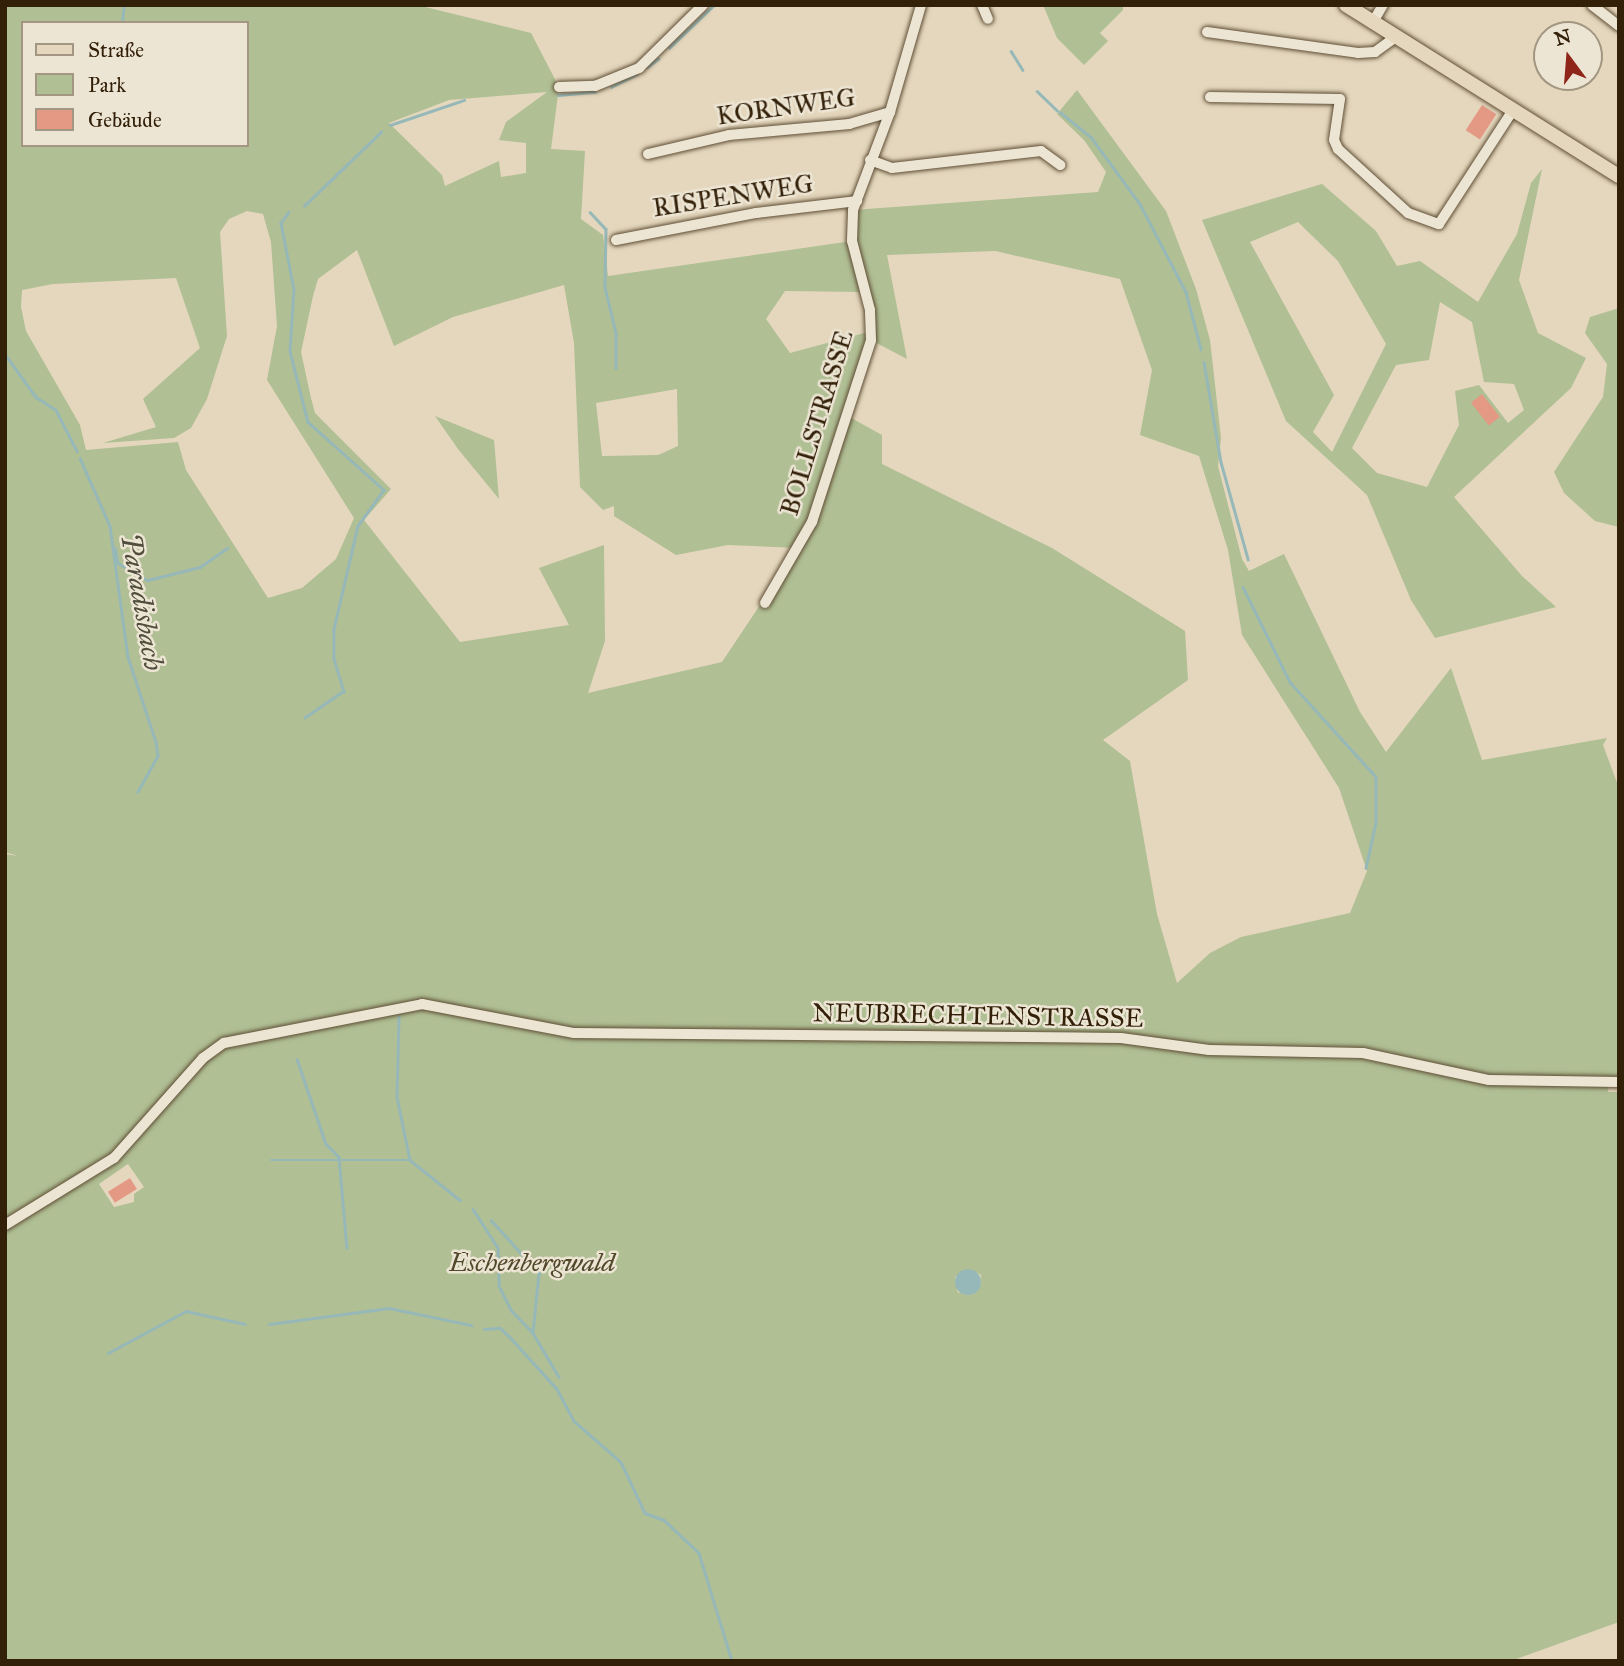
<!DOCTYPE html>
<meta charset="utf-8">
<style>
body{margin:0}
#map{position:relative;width:1624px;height:1666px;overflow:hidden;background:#e4d7bd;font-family:"IM FELL Great Primer",serif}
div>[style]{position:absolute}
.green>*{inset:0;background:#b0bf94}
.water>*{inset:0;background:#97b8b8}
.round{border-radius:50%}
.stream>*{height:2.5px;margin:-1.25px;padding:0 1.25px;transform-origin:1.25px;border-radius:1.25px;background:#97b8b8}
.building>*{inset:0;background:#e49985;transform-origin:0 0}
.roads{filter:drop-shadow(0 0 2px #5f4e35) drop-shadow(0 0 2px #5f4e35)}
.minor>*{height:10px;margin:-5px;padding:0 5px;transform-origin:5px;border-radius:5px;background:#ede5d4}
.major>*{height:14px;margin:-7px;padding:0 7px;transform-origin:7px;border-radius:7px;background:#e4d7bd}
span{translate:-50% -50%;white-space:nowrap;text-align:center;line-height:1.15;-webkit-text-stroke:5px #ede5d4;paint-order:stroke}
.street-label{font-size:26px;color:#332008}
.park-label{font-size:26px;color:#52482b;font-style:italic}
.water-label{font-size:28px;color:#514e3d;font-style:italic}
.frame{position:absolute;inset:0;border:7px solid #332008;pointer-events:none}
.legend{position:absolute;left:21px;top:21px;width:228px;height:126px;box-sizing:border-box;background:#ede5d4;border:2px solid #a39682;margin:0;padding:9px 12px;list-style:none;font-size:21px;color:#332008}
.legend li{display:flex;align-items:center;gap:14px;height:35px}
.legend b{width:35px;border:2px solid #a39682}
.north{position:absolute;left:1533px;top:21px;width:70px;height:70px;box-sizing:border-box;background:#ede5d4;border:2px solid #a39682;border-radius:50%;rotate:344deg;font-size:19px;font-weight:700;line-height:28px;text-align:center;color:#332008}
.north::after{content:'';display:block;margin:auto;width:24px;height:32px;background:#8f2418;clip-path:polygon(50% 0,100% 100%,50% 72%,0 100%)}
</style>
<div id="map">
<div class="green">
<div style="clip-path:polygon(evenodd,5px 5px,417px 5px,531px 33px,559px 87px,551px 149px,585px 151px,581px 219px,603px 235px,608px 276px,852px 241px,853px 210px,1098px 192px,1106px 172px,1084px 140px,1057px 114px,1077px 90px,1166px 211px,1196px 289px,1210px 340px,1221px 438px,1218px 466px,1242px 559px,1249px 571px,1284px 554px,1360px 712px,1386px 752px,1451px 668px,1482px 760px,1607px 738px,1603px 745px,1619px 788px,1619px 1082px,1609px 1082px,1608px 1092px,1619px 1092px,1619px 1622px,1511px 1661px,5px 1661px,5px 854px,18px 856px,5px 852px,5px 5px,23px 23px,247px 23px,247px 145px,23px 145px,23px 23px,5px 5px,547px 92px,506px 122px,499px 140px,526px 143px,526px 173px,501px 177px,499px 161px,445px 186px,442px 175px,389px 123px,449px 100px,547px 92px,5px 5px,247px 211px,263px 214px,271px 242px,277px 326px,267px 380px,354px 518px,336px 559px,302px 588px,268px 598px,186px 470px,178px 442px,86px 450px,80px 425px,26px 331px,21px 307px,22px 290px,53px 284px,176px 278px,200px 348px,143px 399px,156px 427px,103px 443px,174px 438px,191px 428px,207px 399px,227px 336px,220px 232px,229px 219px,247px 211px,5px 5px,357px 250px,394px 346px,453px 317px,564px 285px,574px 343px,580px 487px,603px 510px,614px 506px,614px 516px,676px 555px,728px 545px,798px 548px,722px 662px,588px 693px,605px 641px,604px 545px,539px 568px,569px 625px,460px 642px,364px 520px,391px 489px,315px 413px,311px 398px,301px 352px,313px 296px,318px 279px,357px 250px,5px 5px,995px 251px,1120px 279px,1152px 370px,1140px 435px,1199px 456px,1228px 550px,1242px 635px,1339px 788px,1367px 871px,1350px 913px,1241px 937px,1210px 953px,1177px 983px,1157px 914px,1130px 761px,1103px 740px,1188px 680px,1185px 631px,1052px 548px,882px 464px,882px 435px,844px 414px,868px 332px,790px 353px,766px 319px,785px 291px,861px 292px,870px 310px,871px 340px,907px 359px,887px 255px,995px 251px,5px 5px,677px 389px,678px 446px,658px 455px,602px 456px,596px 403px,677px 389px,5px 5px,128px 1164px,144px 1187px,134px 1194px,134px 1202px,114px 1207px,99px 1184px,128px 1164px,5px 5px,972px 1270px,981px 1275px,980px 1285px,958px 1293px,955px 1277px,972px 1270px)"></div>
<div style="clip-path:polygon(1043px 5px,1123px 5px,1123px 10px,1100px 33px,1108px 41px,1084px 65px,1057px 38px)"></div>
<div style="clip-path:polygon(evenodd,1542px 169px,1519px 280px,1538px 333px,1586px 358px,1571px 388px,1454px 497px,1522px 576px,1556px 607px,1435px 638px,1411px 600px,1367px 495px,1286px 421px,1202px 220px,1322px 184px,1376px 231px,1397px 266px,1420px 261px,1478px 302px,1517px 234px,1531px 183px,1542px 169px,1298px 222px,1338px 261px,1386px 344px,1332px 452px,1313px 432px,1334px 395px,1250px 242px,1298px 222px,1542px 169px,1440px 302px,1472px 322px,1484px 382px,1514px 384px,1524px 410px,1508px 423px,1479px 385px,1455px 391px,1459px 425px,1427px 487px,1377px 473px,1352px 448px,1396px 365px,1429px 360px,1440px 302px)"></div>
<div style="clip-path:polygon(1619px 308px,1619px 527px,1595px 521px,1564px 493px,1554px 472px,1603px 397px,1607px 364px,1585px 333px,1590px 317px)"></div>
<div style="clip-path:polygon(435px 416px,494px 440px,499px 499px,458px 449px)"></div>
</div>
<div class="water">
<div class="round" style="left:955px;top:1269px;width:26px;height:26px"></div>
</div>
<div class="stream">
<div style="left:122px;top:23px;width:18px;rotate:-84deg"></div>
<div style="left:669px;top:48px;width:62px;rotate:-43.7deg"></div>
<div style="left:1011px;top:51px;width:22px;rotate:58deg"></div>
<div style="left:647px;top:67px;width:14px;rotate:-36deg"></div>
<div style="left:611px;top:87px;width:28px;rotate:-26deg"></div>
<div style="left:1037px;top:91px;width:28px;rotate:44deg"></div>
<div style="left:558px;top:95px;width:37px;rotate:-5deg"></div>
<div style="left:1060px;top:112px;width:40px;rotate:39deg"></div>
<div style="left:1091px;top:137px;width:83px;rotate:53.8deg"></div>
<div style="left:1140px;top:204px;width:99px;rotate:62.4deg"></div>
<div style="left:1186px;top:292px;width:59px;rotate:75.3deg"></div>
<div style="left:390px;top:125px;width:78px;rotate:-18.7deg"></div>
<div style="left:304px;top:206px;width:107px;rotate:-43.9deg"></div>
<div style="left:289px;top:212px;width:14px;rotate:126deg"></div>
<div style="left:281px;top:223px;width:67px;rotate:78.9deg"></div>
<div style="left:294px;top:289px;width:62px;rotate:93.7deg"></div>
<div style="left:290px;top:351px;width:73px;rotate:75.8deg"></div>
<div style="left:308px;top:422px;width:102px;rotate:41.8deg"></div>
<div style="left:384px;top:490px;width:44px;rotate:125.8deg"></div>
<div style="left:358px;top:526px;width:106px;rotate:103.1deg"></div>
<div style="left:334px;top:629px;width:30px;rotate:90deg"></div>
<div style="left:334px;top:659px;width:34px;rotate:73deg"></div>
<div style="left:344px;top:691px;width:47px;rotate:145.3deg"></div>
<div style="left:590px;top:212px;width:23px;rotate:47deg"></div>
<div style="left:606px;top:229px;width:58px;rotate:91deg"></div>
<div style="left:605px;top:287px;width:47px;rotate:76.6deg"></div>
<div style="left:616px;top:333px;width:35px;rotate:90deg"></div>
<div style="left:5px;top:354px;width:53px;rotate:54.2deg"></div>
<div style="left:36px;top:397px;width:24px;rotate:33deg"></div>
<div style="left:56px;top:410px;width:46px;rotate:62.9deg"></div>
<div style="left:1204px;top:362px;width:101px;rotate:80.4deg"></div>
<div style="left:1221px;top:462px;width:101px;rotate:74.4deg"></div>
<div style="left:80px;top:458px;width:74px;rotate:66.2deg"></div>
<div style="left:110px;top:526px;width:132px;rotate:82.2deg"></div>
<div style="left:128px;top:657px;width:89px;rotate:71.8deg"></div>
<div style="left:156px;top:742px;width:14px;rotate:82deg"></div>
<div style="left:158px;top:756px;width:41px;rotate:119.1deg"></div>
<div style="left:115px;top:548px;width:15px;rotate:79deg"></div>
<div style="left:118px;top:563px;width:34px;rotate:30deg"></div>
<div style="left:148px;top:580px;width:54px;rotate:-14deg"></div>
<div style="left:200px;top:567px;width:33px;rotate:-35deg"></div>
<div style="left:1243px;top:587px;width:106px;rotate:63.7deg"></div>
<div style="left:1290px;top:682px;width:128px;rotate:47.8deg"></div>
<div style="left:1376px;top:777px;width:46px;rotate:90deg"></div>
<div style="left:1376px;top:823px;width:46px;rotate:102.5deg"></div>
<div style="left:399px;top:1016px;width:81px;rotate:91.4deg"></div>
<div style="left:397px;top:1097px;width:64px;rotate:78.3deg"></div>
<div style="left:297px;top:1059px;width:90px;rotate:71.2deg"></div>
<div style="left:326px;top:1144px;width:18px;rotate:45deg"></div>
<div style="left:339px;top:1157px;width:91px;rotate:85deg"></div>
<div style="left:271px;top:1160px;width:139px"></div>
<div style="left:410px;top:1160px;width:64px;rotate:38.7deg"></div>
<div style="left:473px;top:1209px;width:46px;rotate:57.3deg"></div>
<div style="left:498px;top:1248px;width:38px;rotate:88deg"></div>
<div style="left:499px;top:1286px;width:27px;rotate:63deg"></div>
<div style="left:511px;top:1310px;width:32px;rotate:46deg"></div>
<div style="left:491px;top:1220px;width:72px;rotate:47.8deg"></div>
<div style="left:539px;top:1273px;width:60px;rotate:95.7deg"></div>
<div style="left:533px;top:1333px;width:51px;rotate:59.4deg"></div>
<div style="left:269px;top:1324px;width:121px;rotate:-7.6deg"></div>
<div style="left:389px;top:1308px;width:84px;rotate:11.7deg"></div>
<div style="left:484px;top:1329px;width:16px;rotate:-4deg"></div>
<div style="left:500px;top:1328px;width:12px;rotate:42deg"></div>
<div style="left:509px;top:1336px;width:72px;rotate:47.8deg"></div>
<div style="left:557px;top:1389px;width:36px;rotate:62deg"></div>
<div style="left:574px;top:1421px;width:62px;rotate:41.1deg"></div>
<div style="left:621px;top:1462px;width:56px;rotate:64.8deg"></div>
<div style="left:645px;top:1513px;width:20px;rotate:20deg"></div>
<div style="left:664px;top:1520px;width:48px;rotate:43.3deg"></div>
<div style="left:699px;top:1553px;width:113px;rotate:73deg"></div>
<div style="left:108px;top:1353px;width:89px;rotate:-28.3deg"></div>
<div style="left:186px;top:1311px;width:60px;rotate:12.4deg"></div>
</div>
<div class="building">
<div style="left:1482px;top:105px;width:17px;height:30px;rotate:33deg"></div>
<div style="left:1482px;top:394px;width:29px;height:14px;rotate:52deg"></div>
<div style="left:130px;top:1178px;width:13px;height:26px;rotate:58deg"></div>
</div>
<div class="roads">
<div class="minor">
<div style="left:982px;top:5px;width:15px;rotate:67deg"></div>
<div style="left:1592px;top:5px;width:34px;rotate:38deg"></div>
<div style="left:1373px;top:22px;width:20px;rotate:-60deg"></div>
<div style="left:1207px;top:32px;width:152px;rotate:7.9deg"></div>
<div style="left:1358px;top:53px;width:17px;rotate:-3deg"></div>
<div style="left:1375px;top:52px;width:27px;rotate:-36deg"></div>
<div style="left:559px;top:87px;width:36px;rotate:-2deg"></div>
<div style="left:595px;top:86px;width:48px;rotate:-22.2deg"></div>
<div style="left:639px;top:68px;width:90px;rotate:-44.5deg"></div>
<div style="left:1210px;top:97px;width:130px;rotate:0.9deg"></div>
<div style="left:1340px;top:99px;width:41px;rotate:98.3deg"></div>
<div style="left:1334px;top:140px;width:10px;rotate:66deg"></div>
<div style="left:1338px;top:149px;width:95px;rotate:42.4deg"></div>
<div style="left:1408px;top:213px;width:33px;rotate:20deg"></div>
<div style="left:1439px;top:224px;width:136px;rotate:-57deg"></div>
<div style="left:648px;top:154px;width:83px;rotate:-13.2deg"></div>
<div style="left:729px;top:135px;width:121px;rotate:-5.2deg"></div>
<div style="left:849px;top:124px;width:43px;rotate:-16.3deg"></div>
<div style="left:870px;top:160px;width:23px;rotate:20deg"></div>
<div style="left:892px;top:168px;width:150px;rotate:-6.5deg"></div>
<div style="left:1041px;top:151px;width:24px;rotate:36deg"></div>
<div style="left:616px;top:240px;width:143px;rotate:-10.9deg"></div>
<div style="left:756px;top:213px;width:102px;rotate:-6.8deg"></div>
<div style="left:765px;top:603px;width:94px;rotate:-59.9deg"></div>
<div style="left:812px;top:522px;width:191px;rotate:-72deg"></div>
<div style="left:871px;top:340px;width:30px;rotate:-92deg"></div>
<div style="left:870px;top:310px;width:71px;rotate:-104.6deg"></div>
<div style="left:852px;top:241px;width:31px;rotate:-88deg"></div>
<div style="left:853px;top:210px;width:105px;rotate:-69.3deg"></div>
<div style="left:890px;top:112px;width:111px;rotate:-73.8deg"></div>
<div style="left:5px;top:1225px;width:128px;rotate:-31.6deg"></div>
<div style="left:114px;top:1158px;width:134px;rotate:-48.3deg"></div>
<div style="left:203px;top:1058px;width:26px;rotate:-36deg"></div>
<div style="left:224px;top:1043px;width:202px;rotate:-11.1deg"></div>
<div style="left:422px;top:1004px;width:155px;rotate:10.8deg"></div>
<div style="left:574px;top:1033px;width:547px;rotate:0.52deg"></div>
<div style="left:1121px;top:1038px;width:89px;rotate:7.8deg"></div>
<div style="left:1209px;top:1050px;width:154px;rotate:1.1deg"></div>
<div style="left:1363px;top:1053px;width:129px;rotate:12.1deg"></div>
<div style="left:1489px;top:1080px;width:130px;rotate:0.9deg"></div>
</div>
<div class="major">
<div style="left:1346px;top:5px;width:322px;rotate:32.1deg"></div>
</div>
</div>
<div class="street-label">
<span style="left:786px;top:107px;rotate:-8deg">KORNWEG</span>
<span style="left:733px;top:196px;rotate:-9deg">RISPENWEG</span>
<span style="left:817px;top:423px;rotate:-73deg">BOLLSTRASSE</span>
<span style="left:978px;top:1016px;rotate:1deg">NEUBRECHTENSTRASSE</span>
</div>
<div class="park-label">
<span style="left:532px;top:1263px">Eschenbergwald</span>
</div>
<div class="water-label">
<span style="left:142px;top:602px;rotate:80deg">Paradisbach</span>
</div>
<div class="frame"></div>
<ul class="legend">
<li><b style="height:9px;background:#e4d7bd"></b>Straße</li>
<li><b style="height:19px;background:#b0bf94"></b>Park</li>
<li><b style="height:19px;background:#e49985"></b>Gebäude</li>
</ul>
<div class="north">N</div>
</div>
